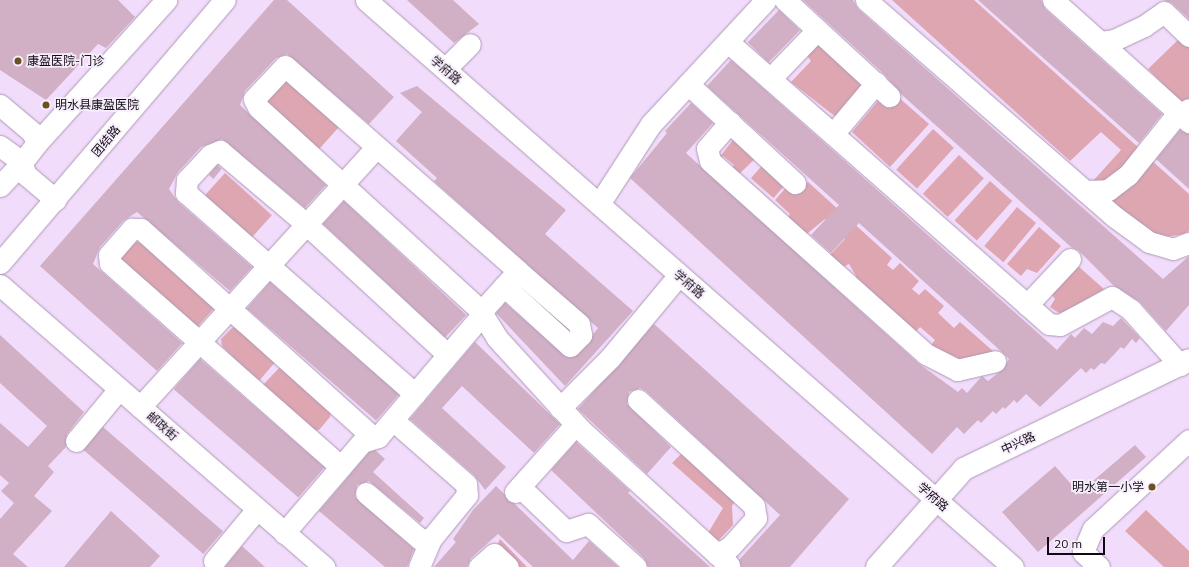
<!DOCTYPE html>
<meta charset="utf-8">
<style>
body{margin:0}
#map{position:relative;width:1189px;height:567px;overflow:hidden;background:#f2dcfb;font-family:Mulish,"Noto Sans SC",sans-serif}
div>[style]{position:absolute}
.green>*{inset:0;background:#dda6b1;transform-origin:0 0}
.building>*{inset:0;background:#d1afc4;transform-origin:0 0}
.roads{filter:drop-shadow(0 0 1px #ae99b6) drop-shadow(0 0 1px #ae99b6)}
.minor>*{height:21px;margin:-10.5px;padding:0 10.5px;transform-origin:10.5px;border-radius:10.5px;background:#fff}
.major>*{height:22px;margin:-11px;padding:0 11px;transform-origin:11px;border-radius:11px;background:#fff}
.dots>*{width:11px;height:11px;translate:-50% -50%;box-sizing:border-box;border:2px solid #f7eefb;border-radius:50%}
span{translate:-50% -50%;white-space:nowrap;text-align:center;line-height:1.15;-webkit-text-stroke:3.5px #f7eefb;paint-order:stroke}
.poi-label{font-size:12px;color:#100913}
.left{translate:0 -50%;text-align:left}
.right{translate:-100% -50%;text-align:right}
.street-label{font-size:12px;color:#100913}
.scale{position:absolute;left:1047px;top:537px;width:58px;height:18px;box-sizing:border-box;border:2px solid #100913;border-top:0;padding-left:5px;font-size:12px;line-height:14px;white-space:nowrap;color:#100913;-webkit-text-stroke:3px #f7eefb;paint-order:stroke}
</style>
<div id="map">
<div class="green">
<div style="clip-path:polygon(892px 0,974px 0,1140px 149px,1111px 179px,1092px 182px,1121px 150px,1101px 132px,1070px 161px)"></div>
<div style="clip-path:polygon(1180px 38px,1189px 46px,1189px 100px,1183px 104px,1148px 69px)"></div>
<div style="clip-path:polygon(817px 41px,865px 84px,836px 117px,791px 82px,811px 61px,806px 54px)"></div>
<div style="left:284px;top:73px;width:77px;height:35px;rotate:42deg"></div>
<div style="clip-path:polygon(897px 96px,929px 124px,890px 167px,852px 132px,878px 101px,887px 108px)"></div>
<div style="left:933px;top:129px;width:28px;height:55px;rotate:42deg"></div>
<div style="clip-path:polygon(736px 136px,758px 156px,737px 176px,731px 171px,734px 165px,723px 156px,719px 158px)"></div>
<div style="left:959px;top:155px;width:34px;height:53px;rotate:43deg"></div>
<div style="clip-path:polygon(1150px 159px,1189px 194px,1189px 231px,1184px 234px,1165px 237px,1149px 232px,1105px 198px)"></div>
<div style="left:766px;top:161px;width:30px;height:23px;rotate:41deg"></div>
<div style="left:225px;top:173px;width:63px;height:30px;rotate:42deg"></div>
<div style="left:990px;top:181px;width:30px;height:53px;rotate:42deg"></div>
<div style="clip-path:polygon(808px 182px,892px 258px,887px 265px,893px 270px,900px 263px,919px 281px,912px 289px,919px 295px,925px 289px,944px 306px,938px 313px,954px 328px,960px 322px,994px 352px,952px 361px,929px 348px,935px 340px,920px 327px,913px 335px,854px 281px,856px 276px,849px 264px,843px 267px,827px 258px,845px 239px,825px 219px,803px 237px,788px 218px,790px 214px,775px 200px,790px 183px,800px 187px)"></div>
<div style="left:1017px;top:207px;width:25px;height:51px;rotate:40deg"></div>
<div style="clip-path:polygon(1039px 227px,1061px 246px,1037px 273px,1027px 269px,1021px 276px,1007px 264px)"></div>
<div style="clip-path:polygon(136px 242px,145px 243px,216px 306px,198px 326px,193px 326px,119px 257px)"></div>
<div style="clip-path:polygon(1078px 266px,1104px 289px,1071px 310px,1059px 313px,1050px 307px,1055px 299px,1051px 294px)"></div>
<div style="clip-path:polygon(233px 327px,249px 336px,277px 360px,258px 382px,222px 346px,221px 339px)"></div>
<div style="clip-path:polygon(281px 366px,331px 410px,330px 417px,319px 430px,312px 431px,262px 386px)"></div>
<div style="clip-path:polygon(684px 451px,737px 498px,732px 506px,733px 525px,718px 541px,708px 533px,723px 508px,672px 463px)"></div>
<div style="clip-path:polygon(1146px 510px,1189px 551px,1189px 567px,1164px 567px,1125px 531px)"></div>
<div style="clip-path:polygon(500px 539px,527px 567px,516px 567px,497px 546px)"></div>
</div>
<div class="building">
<div style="clip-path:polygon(0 0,118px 0,135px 17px,106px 48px,98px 44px,46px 100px,0 70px)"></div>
<div style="clip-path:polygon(274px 0,287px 0,394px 97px,369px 124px,287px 54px,276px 58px,245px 91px,240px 105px,326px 185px,305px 208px,222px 139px,201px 147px,178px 172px,169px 189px,178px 202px,252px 267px,230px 291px,137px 212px,123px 221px,100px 247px,93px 264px,182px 343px,157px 371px,40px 266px)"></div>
<div style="clip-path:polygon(407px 0,453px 0,479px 24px,454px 43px)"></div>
<div style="clip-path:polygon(803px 0,853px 0,858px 9px,1163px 279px,1189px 256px,1189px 305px,1166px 331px,1140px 302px,1113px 285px,1078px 250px,1071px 247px,901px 94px,884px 74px)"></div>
<div style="clip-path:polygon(978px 0,1041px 0,1045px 9px,1162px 114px,1139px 143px)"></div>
<div style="clip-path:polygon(1163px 0,1189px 0,1189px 19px,1172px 3px)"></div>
<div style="left:779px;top:10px;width:29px;height:45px;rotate:44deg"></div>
<div style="clip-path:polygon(731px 60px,1057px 350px,1071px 334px,1075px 338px,1084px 328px,1092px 334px,1103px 322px,1113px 326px,1121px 318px,1140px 338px,1136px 343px,1132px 339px,1124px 349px,1121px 347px,1105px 364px,1101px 363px,1094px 370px,1091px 368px,1086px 373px,1081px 368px,1040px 407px,1026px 394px,1017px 403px,1014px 400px,1005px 409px,1003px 407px,996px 414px,993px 411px,981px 423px,978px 420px,964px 434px,957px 427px,932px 454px,630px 178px,667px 133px,665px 131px,691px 103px,713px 123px,686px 153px,918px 363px,958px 392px,962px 388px,967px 393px,982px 376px,988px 381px,1003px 369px,1009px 359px,1003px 353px,859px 223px,831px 253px,811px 235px,839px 205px,707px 86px)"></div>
<div style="clip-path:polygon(417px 86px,566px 210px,545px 234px,633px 311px,565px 386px,496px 313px,505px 303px,568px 358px,578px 354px,598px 328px,434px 181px,437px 178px,396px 141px,422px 112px,400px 93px)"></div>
<div style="clip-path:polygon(1180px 130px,1189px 134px,1189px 189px,1156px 159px)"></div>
<div style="left:217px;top:165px;width:6px;height:13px;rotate:39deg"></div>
<div style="left:344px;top:201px;width:167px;height:31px;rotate:43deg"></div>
<div style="left:270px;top:282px;width:171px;height:35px;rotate:41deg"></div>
<div style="clip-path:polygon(654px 324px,849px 499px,790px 567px,741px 567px,739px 560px,780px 515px,646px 391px,640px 388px,629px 392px,627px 404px,671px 447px,647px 474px,578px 409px)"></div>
<div style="clip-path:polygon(0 335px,84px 412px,67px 434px,66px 447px,48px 466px,54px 472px,34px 496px,52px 511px,13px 554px,28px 567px,0 567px,0 519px,14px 503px,1px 491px,9px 483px,0 475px,0 423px,28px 447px,47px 426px,0 383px)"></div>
<div style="clip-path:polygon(475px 342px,560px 424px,534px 453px,462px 386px,442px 408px,506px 467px,485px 490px,474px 475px,410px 419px)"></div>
<div style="left:200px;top:359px;width:165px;height:40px;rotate:41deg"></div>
<div style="left:103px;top:427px;width:159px;height:30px;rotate:41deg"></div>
<div style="clip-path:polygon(576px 442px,630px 491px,628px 493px,710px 567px,648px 567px,644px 558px,551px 470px)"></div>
<div style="clip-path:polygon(1135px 445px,1146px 457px,1038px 552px,1002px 512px,1055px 466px,1079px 493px)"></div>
<div style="clip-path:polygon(375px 450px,385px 459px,373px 472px,424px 518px,420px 523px,369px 481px,357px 485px,355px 497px,414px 549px,407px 567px,385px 567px,319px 511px,369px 452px)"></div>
<div style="clip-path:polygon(496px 486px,573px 560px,589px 541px,618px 567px,533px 567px,498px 534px,471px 558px,467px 567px,434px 567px,456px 542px,453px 539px,473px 510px)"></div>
<div style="clip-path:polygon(111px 511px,160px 556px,150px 567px,64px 567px)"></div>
<div style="clip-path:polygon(242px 546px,265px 567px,225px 567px)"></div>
</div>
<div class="roads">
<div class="minor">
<div style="left:366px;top:0;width:860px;rotate:41.23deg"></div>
<div style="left:785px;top:0;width:142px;rotate:42.7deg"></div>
<div style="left:866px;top:0;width:330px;rotate:41.1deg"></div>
<div style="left:1115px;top:217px;width:42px;rotate:36.3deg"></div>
<div style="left:1149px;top:242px;width:25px;rotate:16deg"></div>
<div style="left:1173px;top:249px;width:17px;rotate:-21deg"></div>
<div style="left:1053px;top:0;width:63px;rotate:41.8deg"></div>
<div style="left:1100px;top:42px;width:14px;rotate:-8deg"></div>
<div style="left:1114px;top:40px;width:33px;rotate:-25deg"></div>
<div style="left:1144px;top:26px;width:24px;rotate:-35deg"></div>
<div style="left:1164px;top:12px;width:35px;rotate:44deg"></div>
<div style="left:728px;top:42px;width:427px;rotate:41.3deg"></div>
<div style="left:1049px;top:324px;width:11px;rotate:5deg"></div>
<div style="left:1060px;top:325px;width:59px;rotate:-28.3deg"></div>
<div style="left:1112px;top:297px;width:23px;rotate:34deg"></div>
<div style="left:1131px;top:310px;width:74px;rotate:48.3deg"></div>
<div style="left:1100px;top:42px;width:120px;rotate:42deg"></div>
<div style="left:285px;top:66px;width:310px;rotate:41.3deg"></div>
<div style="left:518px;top:271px;width:47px;rotate:132.4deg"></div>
<div style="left:486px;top:306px;width:8px;rotate:157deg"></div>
<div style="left:479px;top:309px;width:299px;rotate:-137.6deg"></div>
<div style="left:258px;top:107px;width:9px;rotate:-117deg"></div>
<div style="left:254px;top:99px;width:45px;rotate:-46.8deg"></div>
<div style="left:445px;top:69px;width:35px;rotate:-45deg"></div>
<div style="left:770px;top:79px;width:68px;rotate:-46.2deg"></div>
<div style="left:688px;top:84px;width:146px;rotate:42.8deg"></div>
<div style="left:0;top:105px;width:42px;rotate:40.2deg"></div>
<div style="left:32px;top:132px;width:12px;rotate:66deg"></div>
<div style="left:37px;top:143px;width:24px;rotate:128deg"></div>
<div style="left:22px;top:162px;width:27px;rotate:-144deg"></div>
<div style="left:730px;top:122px;width:35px;rotate:131deg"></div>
<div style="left:707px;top:148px;width:13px;rotate:77deg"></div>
<div style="left:710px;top:161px;width:290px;rotate:41.8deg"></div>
<div style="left:926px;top:354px;width:35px;rotate:27deg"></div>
<div style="left:957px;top:370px;width:39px;rotate:-13deg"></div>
<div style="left:833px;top:134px;width:67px;rotate:-49.9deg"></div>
<div style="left:37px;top:143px;width:193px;rotate:-47.9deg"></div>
<div style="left:22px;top:162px;width:12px;rotate:76deg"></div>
<div style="left:25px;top:174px;width:40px;rotate:40deg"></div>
<div style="left:0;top:186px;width:33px;rotate:-47deg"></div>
<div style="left:1085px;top:191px;width:23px;rotate:-2deg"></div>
<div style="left:1108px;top:190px;width:25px;rotate:-37deg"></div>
<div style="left:1128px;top:175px;width:72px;rotate:-51.2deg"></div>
<div style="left:1173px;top:119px;width:19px;rotate:-32deg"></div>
<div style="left:599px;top:204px;width:95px;rotate:-57deg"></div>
<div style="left:651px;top:124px;width:169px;rotate:-47.2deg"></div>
<div style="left:0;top:263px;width:346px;rotate:-49.5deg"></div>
<div style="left:0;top:285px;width:430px;rotate:41deg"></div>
<div style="left:504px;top:286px;width:89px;rotate:42.3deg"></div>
<div style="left:570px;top:346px;width:16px;rotate:-45deg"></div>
<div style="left:581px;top:335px;width:11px;rotate:-100deg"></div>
<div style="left:579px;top:324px;width:81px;rotate:-139deg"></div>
<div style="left:1027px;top:305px;width:63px;rotate:-46.9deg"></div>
<div style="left:479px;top:309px;width:34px;rotate:58deg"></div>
<div style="left:497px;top:338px;width:123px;rotate:47.6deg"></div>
<div style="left:580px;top:429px;width:202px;rotate:42.4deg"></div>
<div style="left:415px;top:394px;width:305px;rotate:-138.7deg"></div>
<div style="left:186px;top:193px;width:13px;rotate:-86deg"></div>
<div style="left:187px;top:180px;width:34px;rotate:-47deg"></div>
<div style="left:210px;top:155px;width:11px;rotate:-22deg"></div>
<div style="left:220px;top:151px;width:111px;rotate:40.3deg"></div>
<div style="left:305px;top:223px;width:193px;rotate:42.7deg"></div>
<div style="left:638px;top:400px;width:157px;rotate:42.4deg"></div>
<div style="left:754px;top:506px;width:12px;rotate:81deg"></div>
<div style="left:756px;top:518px;width:39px;rotate:132deg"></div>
<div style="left:730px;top:547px;width:15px;rotate:152deg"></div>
<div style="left:140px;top:407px;width:350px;rotate:-47.7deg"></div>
<div style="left:560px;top:408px;width:71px;rotate:-45deg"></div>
<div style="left:610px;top:358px;width:108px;rotate:-50.3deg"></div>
<div style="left:76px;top:441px;width:67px;rotate:-50.4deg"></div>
<div style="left:340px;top:466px;width:307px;rotate:-138.6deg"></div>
<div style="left:110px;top:263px;width:8px;rotate:-97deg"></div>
<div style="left:109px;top:255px;width:35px;rotate:-49deg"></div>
<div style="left:132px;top:229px;width:9px"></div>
<div style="left:141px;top:229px;width:310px;rotate:41.9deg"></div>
<div style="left:520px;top:487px;width:64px;rotate:43.7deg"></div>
<div style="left:566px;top:531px;width:23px;rotate:-18deg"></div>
<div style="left:588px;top:524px;width:64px;rotate:41.9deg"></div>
<div style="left:515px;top:492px;width:90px;rotate:-48.2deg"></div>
<div style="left:366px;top:493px;width:71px;rotate:40.4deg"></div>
<div style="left:420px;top:539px;width:10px;rotate:6deg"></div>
<div style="left:430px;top:540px;width:58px;rotate:-50.6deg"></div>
<div style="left:467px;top:495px;width:11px;rotate:-95deg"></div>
<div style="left:466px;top:484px;width:97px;rotate:-138.8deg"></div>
<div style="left:284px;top:533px;width:120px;rotate:-49.4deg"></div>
<div style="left:362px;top:442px;width:17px;rotate:-17deg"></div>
<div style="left:378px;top:437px;width:160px;rotate:-49.6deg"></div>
<div style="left:214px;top:561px;width:67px;rotate:-50.4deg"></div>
<div style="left:419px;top:567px;width:33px;rotate:-67deg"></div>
<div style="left:479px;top:567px;width:20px;rotate:-41deg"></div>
<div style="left:494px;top:554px;width:19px;rotate:43deg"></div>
<div style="left:1099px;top:567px;width:22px;rotate:-137deg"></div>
<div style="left:1083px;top:552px;width:25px;rotate:-67deg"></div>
<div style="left:1093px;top:529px;width:131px;rotate:-42.8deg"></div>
</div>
<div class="major">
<div style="left:877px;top:567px;width:131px;rotate:-48.4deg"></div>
<div style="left:964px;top:469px;width:250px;rotate:-25.8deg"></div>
</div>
</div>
<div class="dots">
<div style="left:18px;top:61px;background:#6a5122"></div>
<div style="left:46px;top:105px;background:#6a5122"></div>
<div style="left:1152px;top:487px;background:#6a5122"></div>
</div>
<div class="poi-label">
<span class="left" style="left:27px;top:61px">康盈医院-门诊</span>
<span class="left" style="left:55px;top:105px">明水县康盈医院</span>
<span class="right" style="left:1144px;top:487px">明水第一小学</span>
</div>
<div class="street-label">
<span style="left:446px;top:70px;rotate:41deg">学府路</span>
<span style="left:106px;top:141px;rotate:-50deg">团结路</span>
<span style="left:689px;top:284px;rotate:41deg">学府路</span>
<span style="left:162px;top:426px;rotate:41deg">邮政街</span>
<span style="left:1018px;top:443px;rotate:-25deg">中兴路</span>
<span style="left:933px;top:497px;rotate:41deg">学府路</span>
</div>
<div class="scale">20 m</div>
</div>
